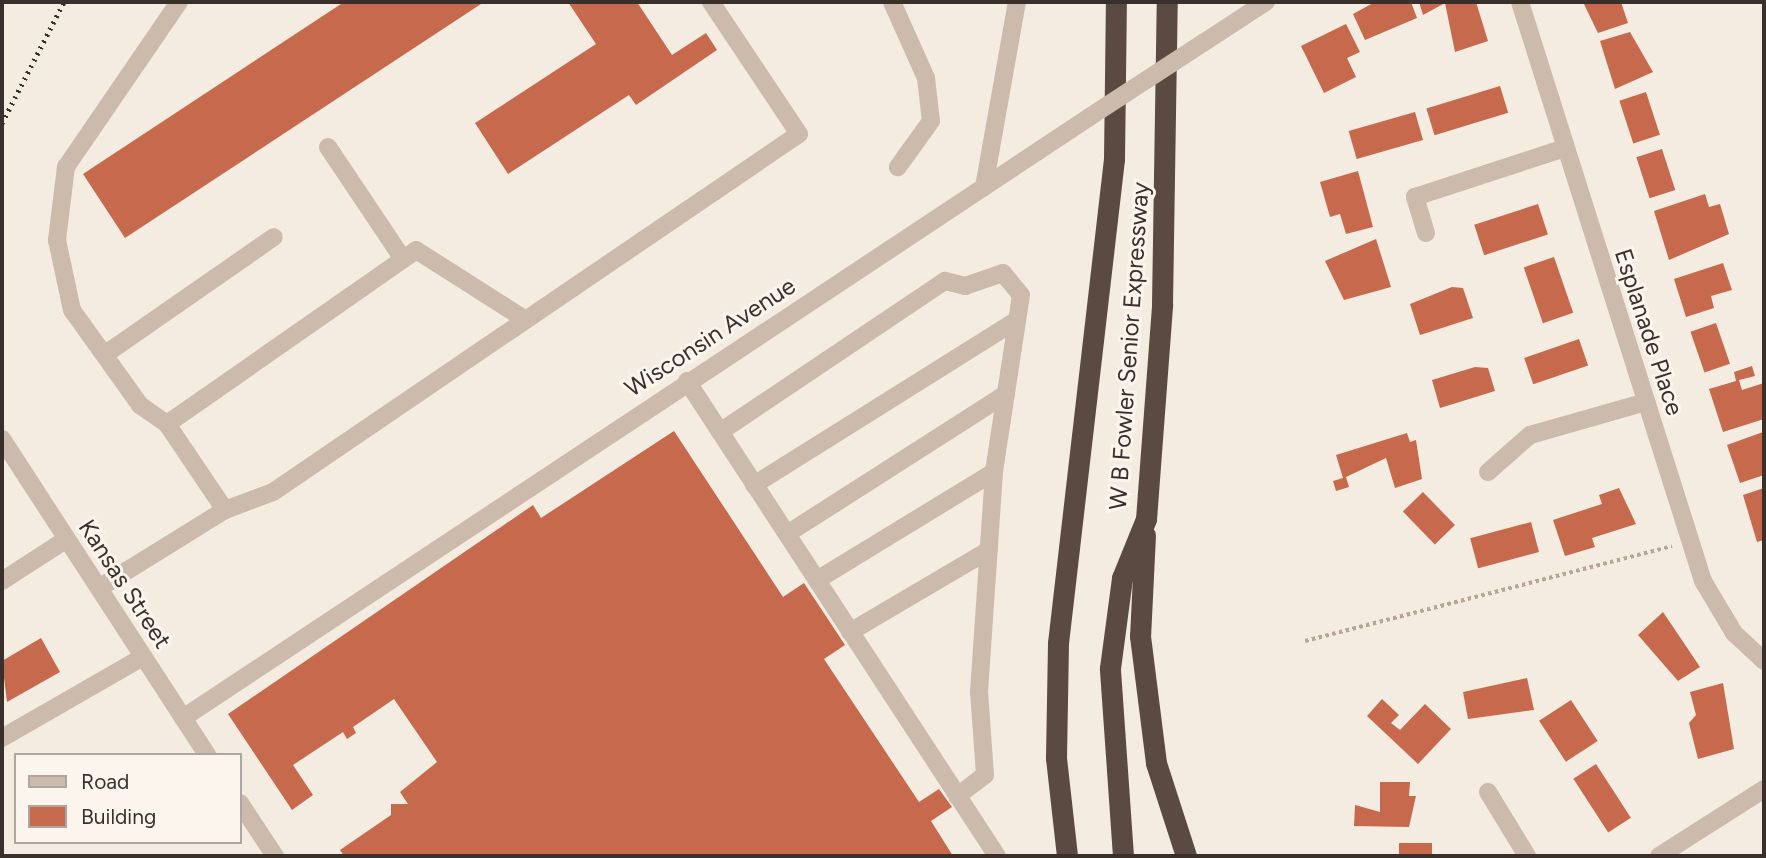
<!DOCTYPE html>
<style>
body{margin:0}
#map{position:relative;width:1766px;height:858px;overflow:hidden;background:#f4ebe1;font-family:Figtree,sans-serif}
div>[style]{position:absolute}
.building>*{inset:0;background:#c7694c;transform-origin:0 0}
.path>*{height:3.5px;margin-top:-1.75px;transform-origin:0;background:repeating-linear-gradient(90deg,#b8a596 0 3.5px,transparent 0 7px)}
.minor>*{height:18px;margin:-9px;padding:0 9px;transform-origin:9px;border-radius:9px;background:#ccbbac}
.highway>*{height:21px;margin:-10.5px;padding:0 10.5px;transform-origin:10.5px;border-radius:10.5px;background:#5b4a42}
.rail>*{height:5px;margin-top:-2.5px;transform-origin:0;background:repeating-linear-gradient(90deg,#3a302b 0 2px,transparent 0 7px)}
.minor-bridge>*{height:18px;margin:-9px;padding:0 9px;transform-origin:9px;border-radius:9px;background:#ccbbac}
span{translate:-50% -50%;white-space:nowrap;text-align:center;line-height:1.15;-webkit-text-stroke:6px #fbf5ee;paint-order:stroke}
.street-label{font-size:24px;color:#3a302b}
.frame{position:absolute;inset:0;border:4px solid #3a302b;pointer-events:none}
.legend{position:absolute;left:14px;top:753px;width:228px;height:91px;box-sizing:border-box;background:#fbf5ee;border:2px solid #aea6a0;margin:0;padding:9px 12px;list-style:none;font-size:21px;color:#3a302b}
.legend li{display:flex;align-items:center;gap:14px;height:35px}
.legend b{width:35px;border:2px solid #aea6a0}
</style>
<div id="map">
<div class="building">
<div style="clip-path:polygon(344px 2px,484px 2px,125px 238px,83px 174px)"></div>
<div style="clip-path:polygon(568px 2px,637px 2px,672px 55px,706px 33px,717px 50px,636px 105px,629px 95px,508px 174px,475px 123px,596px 44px)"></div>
<div style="clip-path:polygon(1375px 2px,1411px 2px,1417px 18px,1365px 40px,1353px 14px)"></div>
<div style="clip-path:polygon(1419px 2px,1476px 2px,1488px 41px,1455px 52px,1445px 3px,1423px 15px)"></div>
<div style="clip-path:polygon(1583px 2px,1621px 2px,1628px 23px,1598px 33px)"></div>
<div style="clip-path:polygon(1346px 24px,1360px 52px,1347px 58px,1356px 77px,1324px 93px,1301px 46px)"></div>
<div style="clip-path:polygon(1630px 32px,1653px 72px,1615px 89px,1600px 41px)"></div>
<div style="left:1500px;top:86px;width:28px;height:77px;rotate:73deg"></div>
<div style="left:1646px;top:92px;width:45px;height:28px;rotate:72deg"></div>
<div style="left:1415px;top:112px;width:29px;height:69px;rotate:74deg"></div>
<div style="left:1662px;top:149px;width:43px;height:27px;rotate:72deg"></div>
<div style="clip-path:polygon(1358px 171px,1373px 227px,1346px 234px,1340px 214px,1330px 217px,1320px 182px)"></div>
<div style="clip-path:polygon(1705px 194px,1709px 207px,1720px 204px,1729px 234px,1669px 260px,1654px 211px)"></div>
<div style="left:1538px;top:204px;width:32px;height:67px;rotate:72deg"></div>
<div style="clip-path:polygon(1376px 239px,1391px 287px,1344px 300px,1325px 261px)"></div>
<div style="left:1554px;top:257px;width:59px;height:32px;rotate:71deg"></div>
<div style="clip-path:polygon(1723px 263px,1732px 290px,1711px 296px,1714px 308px,1686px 317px,1674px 279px)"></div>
<div style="clip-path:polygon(1452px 287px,1463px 288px,1473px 318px,1420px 335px,1410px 304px)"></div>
<div style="left:1716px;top:323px;width:43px;height:27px;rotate:71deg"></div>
<div style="left:1579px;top:339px;width:28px;height:58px;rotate:71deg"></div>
<div style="clip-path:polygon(1752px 366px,1755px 376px,1739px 380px,1742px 390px,1764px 383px,1764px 419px,1723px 432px,1709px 389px,1736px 381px,1734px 372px)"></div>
<div style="clip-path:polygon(1475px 367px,1488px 368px,1495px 391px,1440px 408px,1432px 380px)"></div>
<div style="clip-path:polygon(674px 431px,783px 597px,804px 583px,845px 645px,824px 659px,919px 802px,939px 789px,952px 807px,931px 821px,953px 856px,344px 856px,340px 850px,391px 815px,391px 804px,408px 804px,400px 792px,437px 762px,394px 699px,353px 727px,356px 733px,347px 739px,343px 732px,293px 765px,313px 795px,292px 810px,228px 714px,533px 505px,541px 518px)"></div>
<div style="clip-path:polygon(1763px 432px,1764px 475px,1740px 483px,1727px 445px)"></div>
<div style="clip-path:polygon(1407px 433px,1410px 442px,1416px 440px,1422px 479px,1395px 488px,1386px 458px,1346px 477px,1349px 487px,1336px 491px,1333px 481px,1343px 478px,1336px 455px)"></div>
<div style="clip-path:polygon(1619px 488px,1636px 524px,1592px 538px,1595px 547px,1565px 556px,1553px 520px,1602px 504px,1599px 495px)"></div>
<div style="clip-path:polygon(1764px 488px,1764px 540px,1757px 542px,1743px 495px)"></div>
<div style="left:1423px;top:492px;width:46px;height:28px;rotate:46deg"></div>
<div style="left:1531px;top:522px;width:31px;height:63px;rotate:75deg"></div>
<div style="clip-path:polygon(1663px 612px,1700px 667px,1678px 681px,1638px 635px)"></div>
<div style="clip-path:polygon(41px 638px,60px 672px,7px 702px,2px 661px)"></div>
<div style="clip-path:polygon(1527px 678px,1534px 710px,1468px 719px,1463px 692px)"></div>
<div style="clip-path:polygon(1723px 683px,1734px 749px,1698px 759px,1689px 723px,1696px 715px,1690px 692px)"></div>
<div style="clip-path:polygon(1382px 699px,1399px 715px,1391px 723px,1400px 730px,1425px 704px,1451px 729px,1418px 764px,1367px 716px)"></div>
<div style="left:1571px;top:700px;width:49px;height:38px;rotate:57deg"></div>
<div style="left:1596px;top:764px;width:64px;height:27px;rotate:57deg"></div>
<div style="clip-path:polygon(1380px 782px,1410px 782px,1409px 796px,1416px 796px,1409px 827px,1354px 826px,1355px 805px,1380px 812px)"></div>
<div style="left:1399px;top:843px;width:33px;height:13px"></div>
</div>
<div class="path">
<div style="left:1305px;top:641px;width:379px;rotate:-14.5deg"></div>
</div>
<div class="minor">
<div style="left:892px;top:2px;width:83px;rotate:65.9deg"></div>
<div style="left:926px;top:78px;width:43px;rotate:83.4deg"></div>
<div style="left:931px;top:121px;width:57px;rotate:125.7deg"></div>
<div style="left:1520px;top:2px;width:607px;rotate:72.46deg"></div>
<div style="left:1703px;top:581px;width:61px;rotate:59.2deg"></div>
<div style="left:1734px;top:633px;width:41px;rotate:43deg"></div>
<div style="left:1203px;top:43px;width:75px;rotate:-33.1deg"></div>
<div style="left:328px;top:147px;width:135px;rotate:56.2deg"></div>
<div style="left:984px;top:187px;width:188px;rotate:-79.9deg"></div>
<div style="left:1426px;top:233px;width:38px;rotate:-107deg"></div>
<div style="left:1415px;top:197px;width:158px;rotate:-18.1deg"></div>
<div style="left:107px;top:353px;width:203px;rotate:-34.8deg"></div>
<div style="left:687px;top:381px;width:567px;rotate:56.87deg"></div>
<div style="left:167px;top:424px;width:33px;rotate:-145deg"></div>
<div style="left:140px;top:405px;width:117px;rotate:-125.6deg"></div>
<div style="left:72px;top:310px;width:72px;rotate:-102.1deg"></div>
<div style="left:57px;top:240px;width:74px;rotate:-83deg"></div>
<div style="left:66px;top:167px;width:200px;rotate:-55.6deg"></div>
<div style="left:720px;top:432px;width:271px;rotate:-33.9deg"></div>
<div style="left:945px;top:281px;width:21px;rotate:14deg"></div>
<div style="left:965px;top:286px;width:40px;rotate:-18.9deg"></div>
<div style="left:1003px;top:273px;width:28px;rotate:51deg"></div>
<div style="left:1021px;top:295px;width:179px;rotate:98.7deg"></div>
<div style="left:994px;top:472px;width:220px;rotate:93.9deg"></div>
<div style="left:979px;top:691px;width:84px;rotate:85.9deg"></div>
<div style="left:985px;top:775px;width:35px;rotate:143deg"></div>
<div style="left:2px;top:439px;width:377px;rotate:57deg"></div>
<div style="left:1488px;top:472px;width:56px;rotate:-41.4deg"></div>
<div style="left:1530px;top:435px;width:121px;rotate:-15.9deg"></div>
<div style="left:754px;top:485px;width:310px;rotate:-32.1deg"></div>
<div style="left:225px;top:510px;width:51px;rotate:-20.6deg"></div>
<div style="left:273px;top:492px;width:636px;rotate:-34.24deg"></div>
<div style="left:799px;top:134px;width:159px;rotate:-123.7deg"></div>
<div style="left:787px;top:534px;width:260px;rotate:-32.6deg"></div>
<div style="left:817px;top:580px;width:207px;rotate:-31.4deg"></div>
<div style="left:2px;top:581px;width:77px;rotate:-32.9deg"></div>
<div style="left:99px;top:588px;width:148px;rotate:-31.8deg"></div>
<div style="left:225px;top:510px;width:104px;rotate:-124deg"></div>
<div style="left:167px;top:424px;width:304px;rotate:-34.9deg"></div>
<div style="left:416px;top:250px;width:130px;rotate:32.5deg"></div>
<div style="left:850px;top:632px;width:161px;rotate:-30.5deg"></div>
<div style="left:183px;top:718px;width:1089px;rotate:-33.54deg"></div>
<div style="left:2px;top:738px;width:163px;rotate:-29.9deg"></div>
<div style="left:1488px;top:792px;width:75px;rotate:58.6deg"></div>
<div style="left:240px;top:803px;width:64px;rotate:56.6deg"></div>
<div style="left:1659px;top:856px;width:125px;rotate:-32.5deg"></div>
</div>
<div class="highway">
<div style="left:1145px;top:535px;width:101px;rotate:92.8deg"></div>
<div style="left:1140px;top:636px;width:128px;rotate:82.8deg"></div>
<div style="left:1156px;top:763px;width:98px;rotate:72.1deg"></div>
<div style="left:1067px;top:856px;width:99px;rotate:-96.4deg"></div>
<div style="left:1056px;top:758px;width:115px;rotate:-89deg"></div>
<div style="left:1058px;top:643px;width:487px;rotate:-83.4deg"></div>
<div style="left:1114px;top:159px;width:157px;rotate:-89.3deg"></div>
<div style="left:1123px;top:856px;width:188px;rotate:-94deg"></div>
<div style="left:1110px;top:668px;width:91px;rotate:-82.4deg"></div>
<div style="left:1122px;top:578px;width:64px;rotate:-67.9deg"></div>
<div style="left:1146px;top:519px;width:216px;rotate:-85.7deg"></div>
<div style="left:1162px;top:304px;width:302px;rotate:-89.1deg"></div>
</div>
<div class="rail">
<div style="left:2px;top:123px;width:136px;rotate:-62.9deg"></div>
</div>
<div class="minor-bridge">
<div style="left:1091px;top:116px;width:134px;rotate:-33.1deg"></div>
</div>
<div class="street-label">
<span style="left:1649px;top:332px;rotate:72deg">Esplanade Place</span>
<span style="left:710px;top:337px;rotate:-33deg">Wisconsin Avenue</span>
<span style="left:1129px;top:346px;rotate:-86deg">W B Fowler Senior Expressway</span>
<span style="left:125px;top:584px;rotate:57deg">Kansas Street</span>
</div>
<div class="frame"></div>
<ul class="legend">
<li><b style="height:9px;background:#ccbbac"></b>Road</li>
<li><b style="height:19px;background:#c7694c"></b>Building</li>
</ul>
</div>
